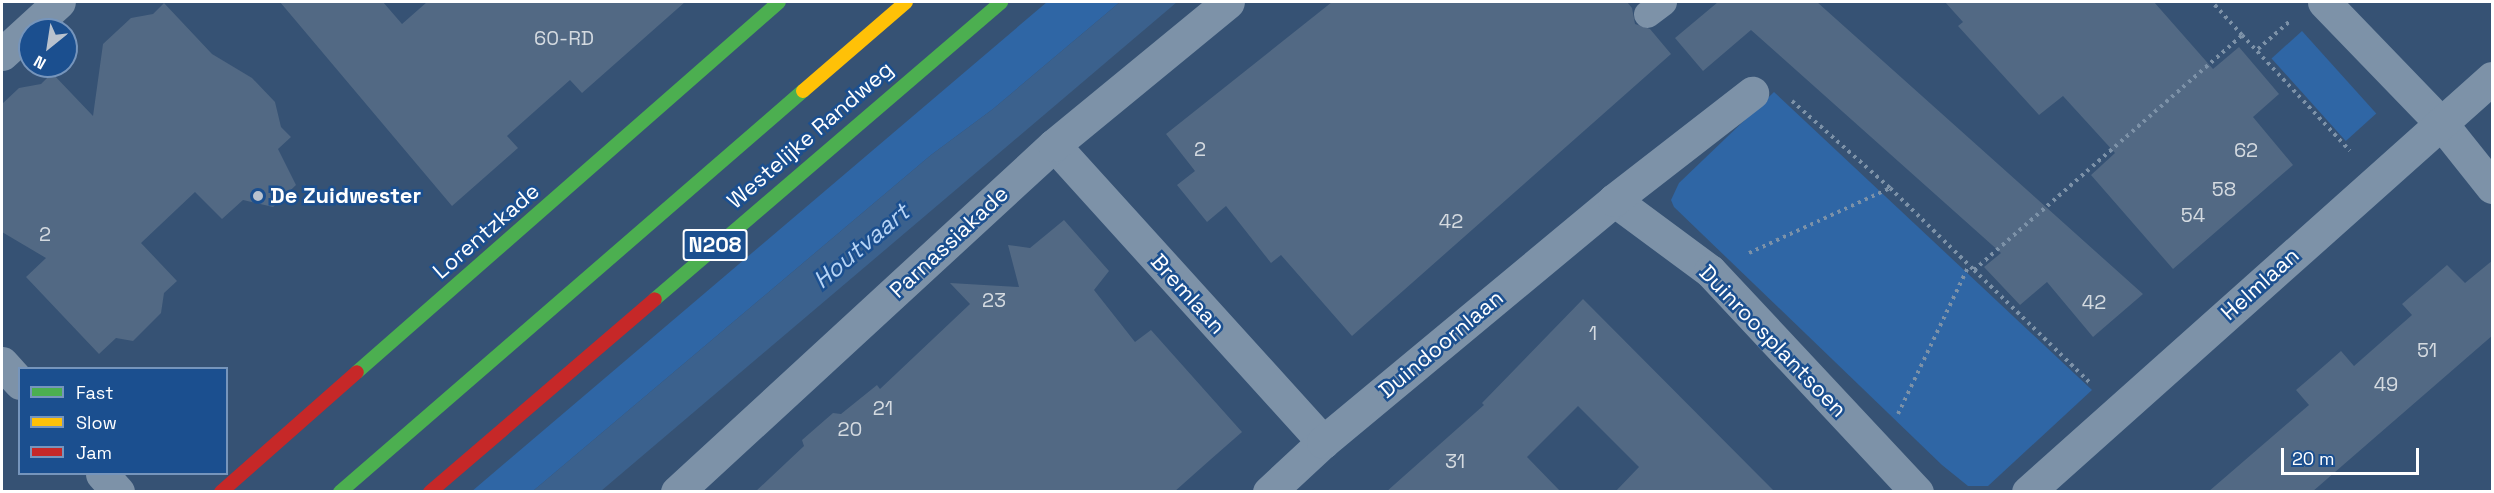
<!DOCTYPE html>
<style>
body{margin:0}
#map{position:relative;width:2494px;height:493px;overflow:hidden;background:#365274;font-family:"Space Grotesk",sans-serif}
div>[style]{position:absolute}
.green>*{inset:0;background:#2f66a5;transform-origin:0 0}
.water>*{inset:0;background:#3b618d}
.building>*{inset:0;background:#526984}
.path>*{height:4px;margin-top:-2px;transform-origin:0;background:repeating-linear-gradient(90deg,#7d92a8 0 3px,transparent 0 7.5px)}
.lane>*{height:27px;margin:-13.5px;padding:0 13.5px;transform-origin:13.5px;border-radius:13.5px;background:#7d92a8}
.street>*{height:33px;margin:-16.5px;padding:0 16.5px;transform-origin:16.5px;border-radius:16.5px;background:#7d92a8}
.fast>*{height:14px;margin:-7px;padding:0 7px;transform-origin:7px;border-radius:7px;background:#4caf50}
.slow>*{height:14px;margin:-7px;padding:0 7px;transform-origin:7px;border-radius:7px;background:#ffc107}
.jam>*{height:14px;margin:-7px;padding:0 7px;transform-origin:7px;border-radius:7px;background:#c62828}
.dots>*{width:16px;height:16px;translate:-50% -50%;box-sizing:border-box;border:3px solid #1b4f8f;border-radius:50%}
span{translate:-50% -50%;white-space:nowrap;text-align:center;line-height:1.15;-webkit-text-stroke:5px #1b4f8f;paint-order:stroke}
.number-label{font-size:20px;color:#d4dae0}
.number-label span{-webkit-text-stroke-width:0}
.shield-label span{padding:2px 4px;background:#1b4f8f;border:2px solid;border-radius:4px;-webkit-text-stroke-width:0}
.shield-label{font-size:21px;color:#fff;font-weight:700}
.street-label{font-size:22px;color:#fff}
.poi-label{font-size:22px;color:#fff;font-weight:700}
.left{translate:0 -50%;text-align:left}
.water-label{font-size:24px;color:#b5d3f5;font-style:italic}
.frame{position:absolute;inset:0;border:3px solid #fff;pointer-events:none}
.legend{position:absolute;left:18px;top:367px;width:210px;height:108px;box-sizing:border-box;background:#1b4f8f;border:2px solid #7695bc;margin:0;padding:8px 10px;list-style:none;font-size:18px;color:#fff}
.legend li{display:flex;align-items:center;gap:12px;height:30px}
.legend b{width:30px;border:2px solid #7695bc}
.north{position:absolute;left:18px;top:18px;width:60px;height:60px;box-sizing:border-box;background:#1b4f8f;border:2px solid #7695bc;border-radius:50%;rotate:210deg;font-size:16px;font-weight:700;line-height:24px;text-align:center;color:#fff}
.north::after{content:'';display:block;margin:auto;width:21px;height:27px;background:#b9c2ce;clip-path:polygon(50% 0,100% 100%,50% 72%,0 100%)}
.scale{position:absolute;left:2281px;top:448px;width:138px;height:27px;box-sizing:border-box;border:3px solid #fff;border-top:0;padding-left:8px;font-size:18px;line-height:21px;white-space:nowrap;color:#fff;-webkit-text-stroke:4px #1b4f8f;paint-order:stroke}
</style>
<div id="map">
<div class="green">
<div style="clip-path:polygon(1047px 2px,1120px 2px,993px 109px,931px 155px,533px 491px,471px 492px)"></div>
<div style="left:2302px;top:31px;width:111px;height:41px;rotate:48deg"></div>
<div style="clip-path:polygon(1774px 92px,2092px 390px,1988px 486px,1968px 486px,1942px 465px,1674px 207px,1671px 200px,1679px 183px)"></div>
</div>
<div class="water">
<div style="clip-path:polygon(1120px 2px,1177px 2px,601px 491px,533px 491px,931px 155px,993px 109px)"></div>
</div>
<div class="building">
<div style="clip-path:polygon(280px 2px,383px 2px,402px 24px,427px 2px,685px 2px,582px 93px,570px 80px,507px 136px,518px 148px,452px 206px)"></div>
<div style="clip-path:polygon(1332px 2px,1627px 2px,1632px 8px,1635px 24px,1650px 29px,1671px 54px,1352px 336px,1281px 255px,1271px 263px,1226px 206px,1207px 222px,1177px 185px,1195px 171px,1166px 134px)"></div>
<div style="clip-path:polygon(1718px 2px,1817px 2px,2143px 294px,2093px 337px,2047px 282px,2020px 305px,1984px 267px,2001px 253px,1751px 30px,1703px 71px,1675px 38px)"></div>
<div style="clip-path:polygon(1945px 2px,2154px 2px,2213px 69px,2239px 47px,2279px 94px,2253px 117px,2293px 165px,2173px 269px,2091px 175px,2115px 153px,2063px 96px,2039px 115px,1958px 26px,1963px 22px)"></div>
<div style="clip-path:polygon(164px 3px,212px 54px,252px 78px,275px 102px,281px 127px,291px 137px,278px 149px,296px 185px,273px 207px,243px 200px,222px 219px,195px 192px,141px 243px,177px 281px,164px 293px,161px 313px,133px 341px,116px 338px,99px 354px,26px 277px,46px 258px,2px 232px,2px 104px,19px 88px,41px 84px,52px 73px,93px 116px,103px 44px,131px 18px,153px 14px)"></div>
<div style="clip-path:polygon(1064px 220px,1109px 271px,1094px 290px,1135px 342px,1151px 330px,1242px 432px,1210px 460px,1174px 492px,755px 492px,804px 446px,802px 440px,833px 413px,841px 414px,877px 385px,880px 389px,970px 304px,950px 283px,1019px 287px,1008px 245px,1030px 248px)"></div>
<div style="clip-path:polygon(2493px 260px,2493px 335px,2312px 492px,2208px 492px,2309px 405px,2296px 390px,2317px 372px,2341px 351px,2354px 366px,2412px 315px,2402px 304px,2447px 265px,2465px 283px)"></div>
<div style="clip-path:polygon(1583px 299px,1775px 492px,1615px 492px,1639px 467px,1578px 406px,1527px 457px,1561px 492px,1386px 492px,1484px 405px,1482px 403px)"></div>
</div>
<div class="path">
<div style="left:2242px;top:35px;width:158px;rotate:47deg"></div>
<div style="left:2258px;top:49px;width:41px;rotate:-41.1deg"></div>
<div style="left:1792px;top:101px;width:131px;rotate:41.6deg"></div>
<div style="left:1749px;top:253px;width:155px;rotate:-24.7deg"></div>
<div style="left:1890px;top:188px;width:117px;rotate:44.3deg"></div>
<div style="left:1974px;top:270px;width:356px;rotate:-41.2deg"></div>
<div style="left:2242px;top:35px;width:45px;rotate:-132.3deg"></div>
<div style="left:1974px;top:270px;width:161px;rotate:44.2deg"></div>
<div style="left:1898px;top:414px;width:165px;rotate:-64.5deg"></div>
</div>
<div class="lane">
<div style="left:1647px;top:14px;width:20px;rotate:-37deg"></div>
</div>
<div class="street">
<div style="left:2324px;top:2px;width:168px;rotate:46deg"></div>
<div style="left:2441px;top:123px;width:82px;rotate:51.4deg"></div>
<div style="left:2px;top:54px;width:77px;rotate:-42.4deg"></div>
<div style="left:1054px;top:145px;width:401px;rotate:47.8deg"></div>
<div style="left:1614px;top:200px;width:119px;rotate:36.5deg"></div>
<div style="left:1710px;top:271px;width:303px;rotate:46.9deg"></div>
<div style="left:2px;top:363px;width:27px;rotate:48deg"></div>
<div style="left:102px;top:474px;width:24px;rotate:48deg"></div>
<div style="left:677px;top:492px;width:512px;rotate:-42.63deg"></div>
<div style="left:1054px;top:145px;width:225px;rotate:-39.4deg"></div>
<div style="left:1269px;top:492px;width:74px;rotate:-42.8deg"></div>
<div style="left:1323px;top:442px;width:378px;rotate:-39.7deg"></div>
<div style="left:1614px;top:200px;width:175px;rotate:-37.8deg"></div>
<div style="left:2028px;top:492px;width:622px;rotate:-41.74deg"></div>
</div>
<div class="fast">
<div style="left:655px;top:299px;width:456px;rotate:-40.6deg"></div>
<div style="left:357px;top:372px;width:561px;rotate:-41.24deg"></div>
<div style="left:340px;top:492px;width:613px;rotate:-40.9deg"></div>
</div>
<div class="slow">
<div style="left:803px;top:91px;width:136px;rotate:-40.8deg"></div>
</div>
<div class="jam">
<div style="left:221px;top:492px;width:181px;rotate:-41.4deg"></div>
<div style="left:430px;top:492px;width:296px;rotate:-40.6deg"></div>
</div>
<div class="dots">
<div style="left:258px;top:196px;background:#b9c2ce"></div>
</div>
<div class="number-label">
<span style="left:564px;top:38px">60-RD</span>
<span style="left:1200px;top:149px">2</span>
<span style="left:2246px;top:150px">62</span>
<span style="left:2224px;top:189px">58</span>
<span style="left:2193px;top:215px">54</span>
<span style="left:1451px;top:221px">42</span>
<span style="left:45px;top:234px">2</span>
<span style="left:994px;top:300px">23</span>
<span style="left:2094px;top:302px">42</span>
<span style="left:1593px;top:333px">1</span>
<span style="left:2427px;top:350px">51</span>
<span style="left:2386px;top:384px">49</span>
<span style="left:883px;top:408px">21</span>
<span style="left:850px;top:429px">20</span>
<span style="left:1455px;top:461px">31</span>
</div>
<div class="shield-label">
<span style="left:715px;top:245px">N208</span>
</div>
<div class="street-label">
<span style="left:810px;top:135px;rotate:-41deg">Westelijke Randweg</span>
<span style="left:486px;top:231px;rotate:-41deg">Lorentzkade</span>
<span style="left:949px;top:242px;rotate:-43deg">Parnassiakade</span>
<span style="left:2260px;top:284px;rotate:-42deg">Helmlaan</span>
<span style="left:1188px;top:294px;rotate:48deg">Bremlaan</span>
<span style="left:1773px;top:341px;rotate:46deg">Duinroosplantsoen</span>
<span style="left:1441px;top:344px;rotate:-40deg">Duindoornlaan</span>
</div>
<div class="poi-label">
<span class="left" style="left:270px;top:196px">De Zuidwester</span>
</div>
<div class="water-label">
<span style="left:861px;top:246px;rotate:-40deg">Houtvaart</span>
</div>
<div class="frame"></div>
<ul class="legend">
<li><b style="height:8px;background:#4caf50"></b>Fast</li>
<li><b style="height:8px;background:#ffc107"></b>Slow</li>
<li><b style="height:8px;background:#c62828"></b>Jam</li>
</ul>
<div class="north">N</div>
<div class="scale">20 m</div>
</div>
